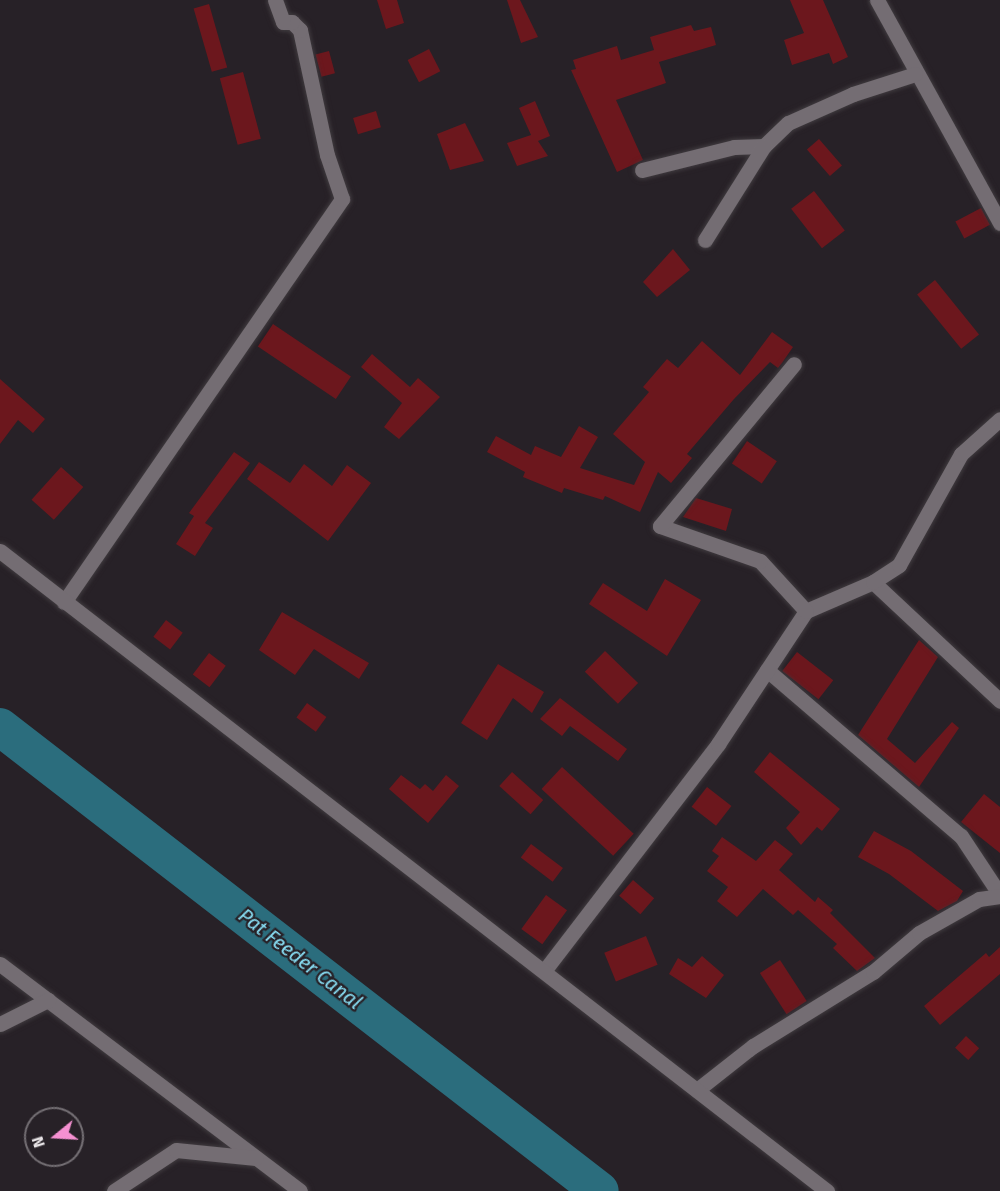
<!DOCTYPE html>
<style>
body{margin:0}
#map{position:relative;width:1000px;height:1191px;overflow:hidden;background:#272127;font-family:"Fira Sans",sans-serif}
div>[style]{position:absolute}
.river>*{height:38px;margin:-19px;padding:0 19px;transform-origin:19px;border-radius:19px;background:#2b6d7d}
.building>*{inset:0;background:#6c171d;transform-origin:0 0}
.roads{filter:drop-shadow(0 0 2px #403b3f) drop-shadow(0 0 2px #403b3f)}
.minor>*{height:15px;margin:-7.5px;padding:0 7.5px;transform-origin:7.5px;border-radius:7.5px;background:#746d73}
.tertiary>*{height:15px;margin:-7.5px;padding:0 7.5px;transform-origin:7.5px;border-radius:7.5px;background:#746d73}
span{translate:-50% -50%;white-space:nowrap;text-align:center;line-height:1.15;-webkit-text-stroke:4.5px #272127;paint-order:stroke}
.water-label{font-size:20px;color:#88def4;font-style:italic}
.north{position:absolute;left:24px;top:1107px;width:60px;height:60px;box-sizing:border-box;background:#272127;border:2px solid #746f74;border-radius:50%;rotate:252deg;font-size:16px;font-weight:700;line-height:24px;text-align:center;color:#e8e4e7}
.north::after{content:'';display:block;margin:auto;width:21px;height:27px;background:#f590d1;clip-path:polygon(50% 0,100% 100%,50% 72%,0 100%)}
</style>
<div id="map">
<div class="river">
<div style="left:0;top:727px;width:758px;rotate:37.72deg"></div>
</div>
<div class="building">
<div style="clip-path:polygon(377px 0,397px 0,404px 23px,386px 29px)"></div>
<div style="clip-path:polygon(507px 0,520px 0,538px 37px,521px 43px)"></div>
<div style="clip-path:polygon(790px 0,823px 0,848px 57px,833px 64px,829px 53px,792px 65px,784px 40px,804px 33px)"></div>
<div style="left:209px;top:4px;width:66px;height:16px;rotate:74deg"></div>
<div style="clip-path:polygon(691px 25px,694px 31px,711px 27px,716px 45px,659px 62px,666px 83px,616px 100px,643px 160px,617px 172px,571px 70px,576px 69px,573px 60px,617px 46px,621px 60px,654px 50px,650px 37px)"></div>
<div style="left:429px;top:49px;width:25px;height:24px;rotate:63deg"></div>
<div style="left:329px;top:51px;width:23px;height:14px;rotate:75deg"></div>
<div style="left:243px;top:72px;width:69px;height:24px;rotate:75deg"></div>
<div style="clip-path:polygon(535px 101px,550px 136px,538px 141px,548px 156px,517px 166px,507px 143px,531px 135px,519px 108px)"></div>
<div style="left:376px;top:111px;width:17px;height:24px;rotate:73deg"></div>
<div style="clip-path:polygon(465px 123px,484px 161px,450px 170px,437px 134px)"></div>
<div style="left:819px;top:139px;width:35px;height:16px;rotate:49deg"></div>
<div style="left:814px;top:191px;width:50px;height:29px;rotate:52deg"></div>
<div style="left:981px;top:208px;width:19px;height:29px;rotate:62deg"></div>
<div style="clip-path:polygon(673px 249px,690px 270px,657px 297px,643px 282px)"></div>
<div style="left:935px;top:280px;width:70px;height:23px;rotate:51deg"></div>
<div style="left:273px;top:324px;width:94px;height:27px;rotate:34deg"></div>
<div style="clip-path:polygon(772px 332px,793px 347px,782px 363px,778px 368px,770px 362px,734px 399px,687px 454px,692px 458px,671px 483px,658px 472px,640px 512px,605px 496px,603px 500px,564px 488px,562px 493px,523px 477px,525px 472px,487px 452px,496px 436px,531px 455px,535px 446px,561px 457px,579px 426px,598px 437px,580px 468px,634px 485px,645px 462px,613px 434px,649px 392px,643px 387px,667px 359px,678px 368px,702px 341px,740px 375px)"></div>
<div style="clip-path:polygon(372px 354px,410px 387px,418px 378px,440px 397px,399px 439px,384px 427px,402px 403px,361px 367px)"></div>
<div style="clip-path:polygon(0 379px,45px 419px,33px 433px,18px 420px,0 444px)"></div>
<div style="left:747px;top:441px;width:36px;height:27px;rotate:34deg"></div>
<div style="clip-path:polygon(234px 452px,250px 463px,205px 523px,213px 528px,195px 556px,176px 544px,194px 516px,189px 513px)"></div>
<div style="clip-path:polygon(259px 462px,290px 483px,304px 464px,332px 486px,347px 465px,371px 483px,328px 541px,247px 479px)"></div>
<div style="left:61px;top:467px;width:30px;height:44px;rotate:42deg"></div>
<div style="clip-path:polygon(696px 498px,732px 509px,726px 531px,683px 517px)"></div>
<div style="clip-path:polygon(665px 579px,701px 600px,667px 656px,589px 604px,603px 583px,647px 611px)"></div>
<div style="clip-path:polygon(282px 612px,369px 663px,359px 679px,314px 649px,295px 675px,259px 650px)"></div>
<div style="left:166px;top:620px;width:21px;height:21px;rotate:37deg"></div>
<div style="clip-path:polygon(919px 640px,938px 657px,887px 739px,915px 763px,952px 722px,959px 728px,919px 787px,858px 735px)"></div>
<div style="left:605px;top:651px;width:46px;height:29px;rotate:44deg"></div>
<div style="left:797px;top:652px;width:46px;height:24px;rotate:38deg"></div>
<div style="left:209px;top:653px;width:21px;height:27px;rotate:37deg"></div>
<div style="clip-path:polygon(498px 664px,544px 692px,532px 713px,513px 698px,487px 740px,461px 723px)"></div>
<div style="clip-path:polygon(560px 698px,627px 749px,618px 761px,570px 726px,562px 736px,540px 719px)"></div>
<div style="left:307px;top:703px;width:24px;height:18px;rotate:36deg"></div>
<div style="clip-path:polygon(770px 752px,840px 809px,822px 831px,817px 827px,801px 845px,786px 828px,800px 812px,754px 772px)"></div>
<div style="left:562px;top:767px;width:98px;height:30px;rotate:43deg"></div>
<div style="left:512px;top:772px;width:42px;height:19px;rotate:42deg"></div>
<div style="clip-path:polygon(401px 775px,420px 789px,425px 784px,433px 791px,446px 775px,459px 786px,428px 823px,389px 789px)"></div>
<div style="left:707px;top:787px;width:31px;height:25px;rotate:38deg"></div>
<div style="clip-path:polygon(984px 794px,1000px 807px,1000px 853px,961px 822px)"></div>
<div style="clip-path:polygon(874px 831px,911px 851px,963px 891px,957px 901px,938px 911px,889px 874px,858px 857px)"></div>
<div style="clip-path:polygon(722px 837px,756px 861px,775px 840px,793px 854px,779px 870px,815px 902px,818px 897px,833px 910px,830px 913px,875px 958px,857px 971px,833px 948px,837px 944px,798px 910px,793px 915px,763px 889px,737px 917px,717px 901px,728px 887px,707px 871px,719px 856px,712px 851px)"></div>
<div style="left:531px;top:844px;width:40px;height:17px;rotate:37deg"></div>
<div style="left:633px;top:880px;width:28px;height:21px;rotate:41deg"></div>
<div style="left:546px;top:895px;width:26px;height:42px;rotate:36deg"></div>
<div style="left:646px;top:936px;width:31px;height:45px;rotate:68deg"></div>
<div style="clip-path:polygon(1000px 947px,1000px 974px,940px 1025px,924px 1006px,986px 953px,989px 957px)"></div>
<div style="clip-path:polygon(702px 956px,724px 975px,706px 998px,669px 974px,678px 958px,692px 967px)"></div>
<div style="left:780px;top:960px;width:49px;height:24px;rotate:57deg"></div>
<div style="left:966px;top:1036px;width:18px;height:16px;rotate:43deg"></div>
</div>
<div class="roads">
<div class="minor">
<div style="left:877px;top:0;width:255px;rotate:61.1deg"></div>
<div style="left:642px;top:170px;width:95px;rotate:-14deg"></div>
<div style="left:734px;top:147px;width:30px;rotate:-2deg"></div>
<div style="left:764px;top:146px;width:33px;rotate:-44deg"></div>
<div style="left:788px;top:123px;width:71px;rotate:-24deg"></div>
<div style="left:853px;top:94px;width:65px;rotate:-17.9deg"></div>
<div style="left:705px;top:240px;width:111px;rotate:-57.9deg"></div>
<div style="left:873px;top:582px;width:174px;rotate:43.1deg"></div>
<div style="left:64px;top:602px;width:490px;rotate:-55.4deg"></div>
<div style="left:342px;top:199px;width:46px;rotate:-108.8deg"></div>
<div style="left:327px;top:155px;width:128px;rotate:-102.2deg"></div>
<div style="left:300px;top:30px;width:11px;rotate:-135deg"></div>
<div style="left:292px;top:22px;width:9px;rotate:180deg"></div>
<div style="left:283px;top:22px;width:23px;rotate:-110deg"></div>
<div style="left:806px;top:611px;width:73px;rotate:-23.4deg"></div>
<div style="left:873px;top:582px;width:31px;rotate:-33deg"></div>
<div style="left:899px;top:565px;width:127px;rotate:-60.8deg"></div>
<div style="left:961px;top:454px;width:52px;rotate:-41.9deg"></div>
<div style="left:767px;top:670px;width:255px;rotate:40.6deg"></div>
<div style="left:961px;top:836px;width:71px;rotate:56.5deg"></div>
<div style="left:0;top:964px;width:376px;rotate:37.1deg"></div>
<div style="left:544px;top:971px;width:286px;rotate:-52.5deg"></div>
<div style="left:718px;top:744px;width:159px;rotate:-56.5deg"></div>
<div style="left:806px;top:611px;width:68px;rotate:-132.6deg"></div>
<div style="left:760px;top:561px;width:106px;rotate:-160.7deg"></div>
<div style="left:660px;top:526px;width:210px;rotate:-50.4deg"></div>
<div style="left:0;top:1024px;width:54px;rotate:-26.6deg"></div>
<div style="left:697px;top:1090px;width:71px;rotate:-38.2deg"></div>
<div style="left:753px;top:1046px;width:141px;rotate:-31.7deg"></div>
<div style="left:873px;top:972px;width:60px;rotate:-40.3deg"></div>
<div style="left:919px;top:933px;width:69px;rotate:-29.5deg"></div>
<div style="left:979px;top:899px;width:21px;rotate:-8deg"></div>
<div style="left:114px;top:1191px;width:74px;rotate:-33.5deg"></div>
<div style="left:176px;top:1150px;width:80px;rotate:5.7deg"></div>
</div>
<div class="tertiary">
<div style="left:0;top:551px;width:1046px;rotate:37.74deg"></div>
</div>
</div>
<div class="water-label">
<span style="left:300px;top:959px;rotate:38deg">Pat Feeder Canal</span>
</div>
<div class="north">N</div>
</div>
